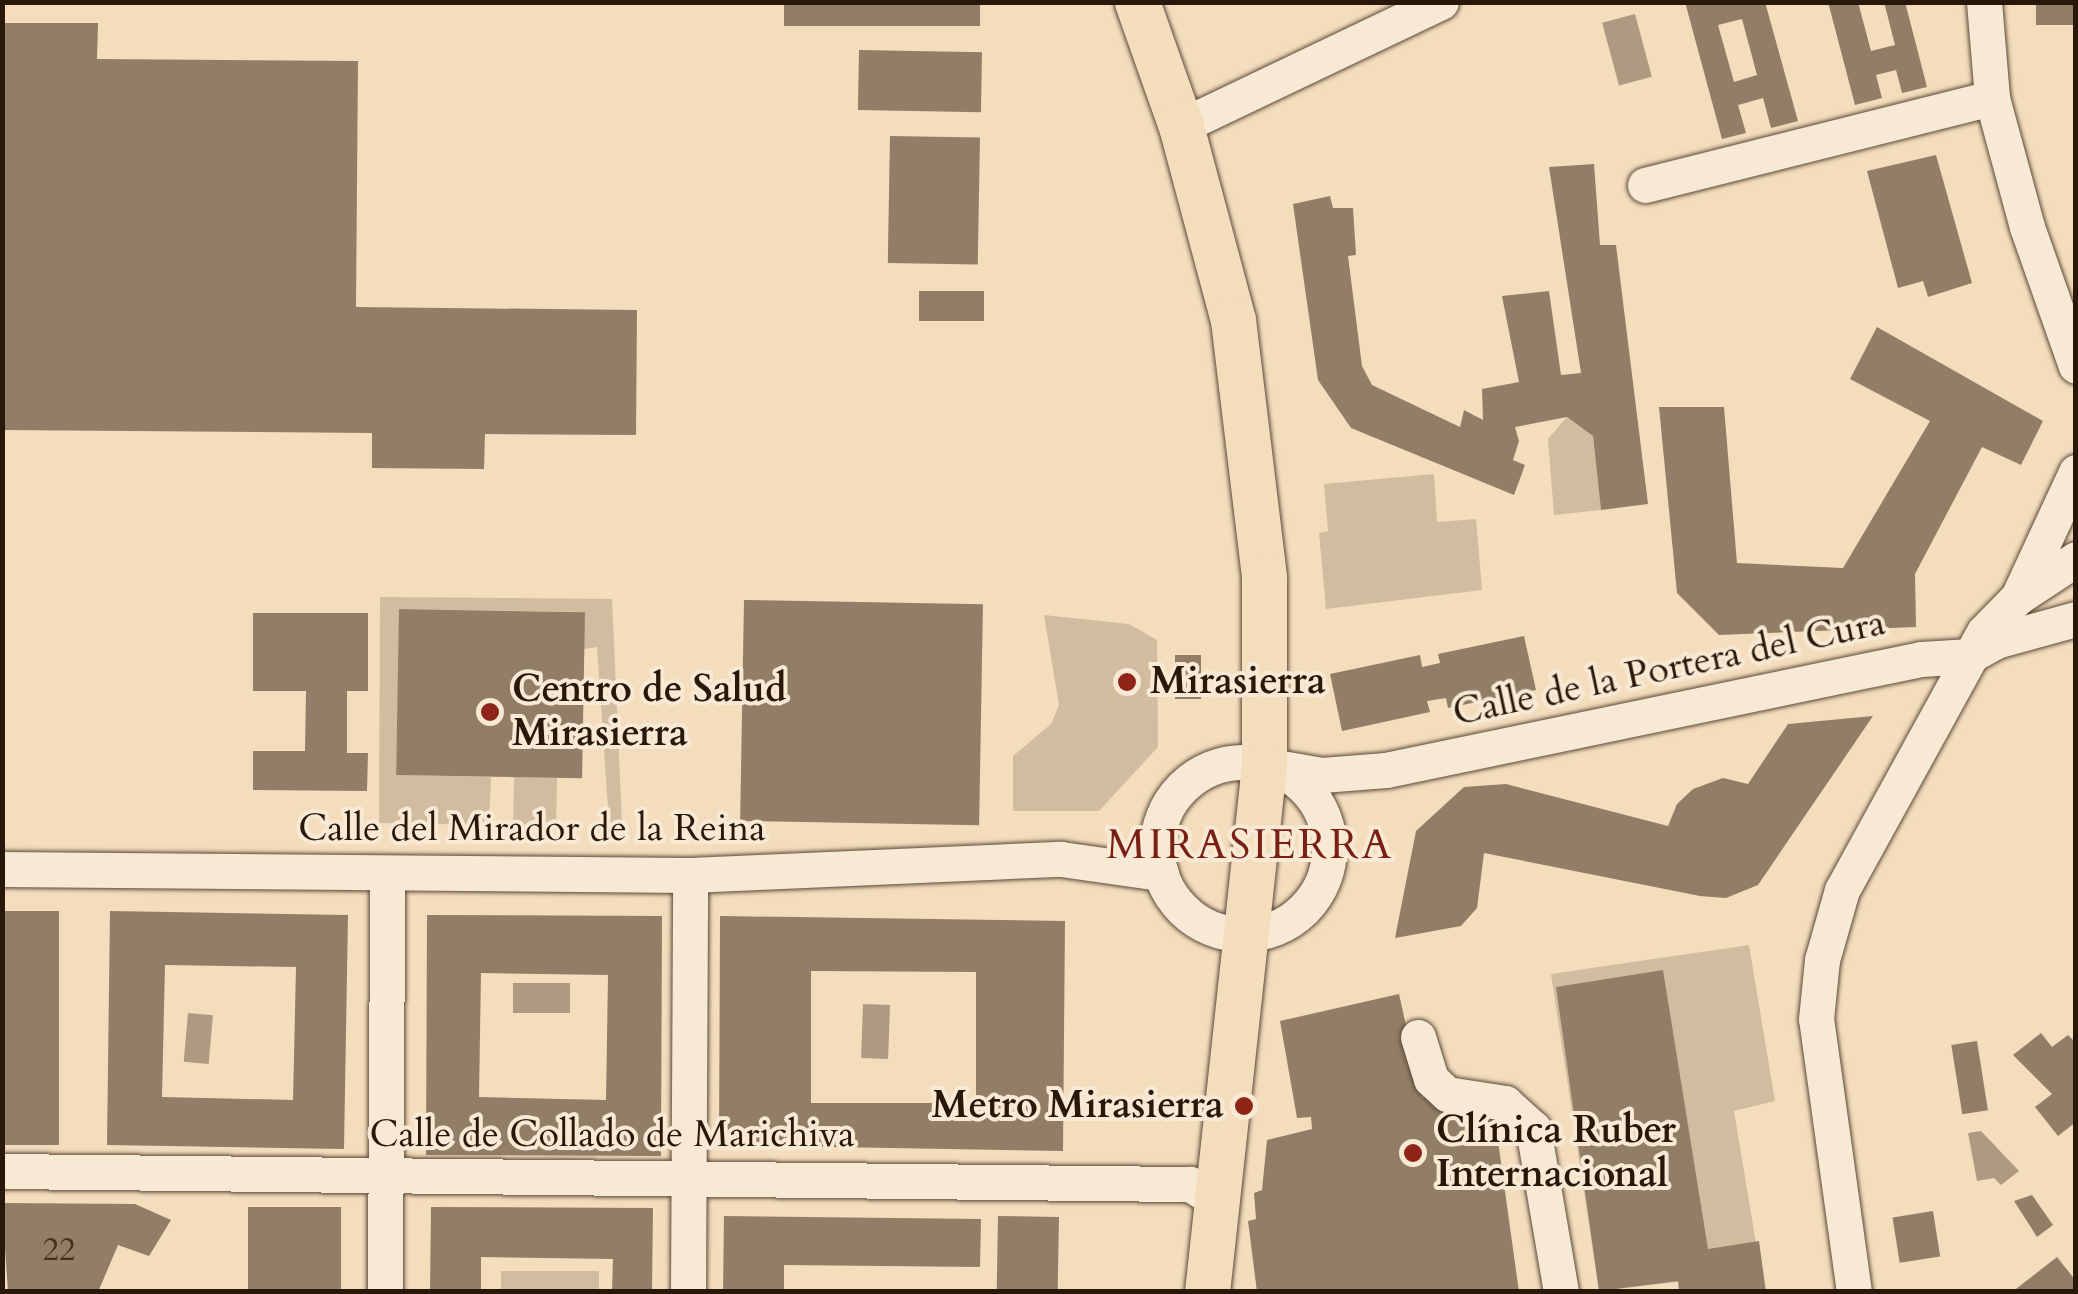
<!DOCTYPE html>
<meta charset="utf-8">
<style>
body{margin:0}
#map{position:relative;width:2078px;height:1294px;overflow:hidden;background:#f3ddbd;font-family:Cardo,serif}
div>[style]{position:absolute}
.green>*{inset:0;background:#d1bc9f;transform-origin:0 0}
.water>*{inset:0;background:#ae9a80;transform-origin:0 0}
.building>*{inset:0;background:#927e67;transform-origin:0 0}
.roads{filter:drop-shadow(0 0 2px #5c4937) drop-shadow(0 0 2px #5c4937)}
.minor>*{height:35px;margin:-17.5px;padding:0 17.5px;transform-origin:17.5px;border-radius:17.5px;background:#f7e9d4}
.minor>.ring{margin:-17.5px;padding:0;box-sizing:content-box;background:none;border:35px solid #f7e9d4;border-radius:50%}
.major>*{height:45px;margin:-22.5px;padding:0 22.5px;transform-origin:22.5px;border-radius:22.5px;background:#f3ddbd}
.dots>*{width:28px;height:28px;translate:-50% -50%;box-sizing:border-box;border:5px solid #f7e9d4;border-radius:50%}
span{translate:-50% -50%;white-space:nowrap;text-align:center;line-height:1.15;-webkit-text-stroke:8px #f7e9d4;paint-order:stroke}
.number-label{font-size:32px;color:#433221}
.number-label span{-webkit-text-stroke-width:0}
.street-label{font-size:38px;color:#29180a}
.poi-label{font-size:38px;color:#29180a;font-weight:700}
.left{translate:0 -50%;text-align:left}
.right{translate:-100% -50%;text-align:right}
.quarter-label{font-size:42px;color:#7a1f14;letter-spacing:2.5px}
.frame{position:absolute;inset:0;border:5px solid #29180a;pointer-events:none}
</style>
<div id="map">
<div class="green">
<div style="clip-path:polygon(1567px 417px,1593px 436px,1601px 510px,1554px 515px,1548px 439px)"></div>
<div style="clip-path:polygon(1434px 474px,1437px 522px,1476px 519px,1482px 590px,1326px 609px,1319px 533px,1328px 531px,1324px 484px)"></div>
<div style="clip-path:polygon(380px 597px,612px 599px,622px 823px,609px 823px,597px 647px,584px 649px,584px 612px,400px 609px,396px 775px,491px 777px,489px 825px,379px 823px)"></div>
<div style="clip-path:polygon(1044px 615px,1129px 624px,1157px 640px,1158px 747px,1099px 811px,1013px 811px,1013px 756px,1051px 724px,1059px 705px)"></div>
<div style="left:514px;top:777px;width:43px;height:48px;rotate:1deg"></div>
<div style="clip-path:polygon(1749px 945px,1775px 1101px,1734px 1111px,1764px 1291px,1678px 1282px,1599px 1291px,1551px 974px)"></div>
<div style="left:501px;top:1271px;width:98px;height:20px"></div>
</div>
<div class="water">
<div style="left:1635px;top:14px;width:65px;height:34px;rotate:75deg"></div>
<div style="left:513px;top:983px;width:57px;height:30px"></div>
<div style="left:863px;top:1004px;width:27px;height:54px;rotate:2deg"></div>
<div style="left:188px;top:1013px;width:25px;height:49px;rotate:5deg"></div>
<div style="clip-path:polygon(1981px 1131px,2019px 1171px,2001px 1185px,1994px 1178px,1977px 1181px,1968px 1133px)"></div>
</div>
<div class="building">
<div style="left:784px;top:2px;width:196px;height:24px"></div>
<div style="clip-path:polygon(evenodd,1685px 2px,1765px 2px,1798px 121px,1771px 128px,1763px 98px,1738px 105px,1746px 133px,1722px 139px,1685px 2px,1742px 19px,1757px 75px,1734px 82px,1718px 25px,1742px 19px)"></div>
<div style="clip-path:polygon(1828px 2px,1858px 2px,1871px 51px,1895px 45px,1884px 2px,1905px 2px,1927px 87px,1902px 93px,1896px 70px,1876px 75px,1882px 98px,1855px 105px)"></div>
<div style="left:2036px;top:2px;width:40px;height:23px"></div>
<div style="clip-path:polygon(2px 23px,98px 23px,97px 59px,358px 61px,356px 307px,637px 310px,636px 435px,485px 434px,484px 469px,372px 468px,372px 433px,2px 430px)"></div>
<div style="left:859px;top:50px;width:123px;height:60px;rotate:1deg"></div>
<div style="left:890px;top:136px;width:90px;height:127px;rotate:1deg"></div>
<div style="clip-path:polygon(1936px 155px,1972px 283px,1928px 297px,1923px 281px,1898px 288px,1867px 171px)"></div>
<div style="clip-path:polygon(1594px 164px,1600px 245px,1616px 245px,1648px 504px,1601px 510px,1593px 436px,1567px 417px,1515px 427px,1519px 441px,1513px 460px,1525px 465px,1514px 495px,1351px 428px,1318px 380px,1293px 204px,1330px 196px,1333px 208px,1353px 208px,1356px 255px,1348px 256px,1362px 366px,1372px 385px,1460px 427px,1464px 410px,1483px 420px,1482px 389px,1519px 382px,1502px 296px,1549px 291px,1561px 375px,1581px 373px,1549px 167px)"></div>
<div style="left:984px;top:291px;width:30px;height:65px;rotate:90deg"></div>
<div style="clip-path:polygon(1877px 327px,2043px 421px,2021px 465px,1982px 447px,1915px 574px,1916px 627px,1719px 635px,1677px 593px,1659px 407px,1724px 407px,1737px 563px,1843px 568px,1930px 421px,1850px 379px)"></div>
<div style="left:744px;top:600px;width:239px;height:221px;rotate:1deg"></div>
<div style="left:399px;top:609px;width:186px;height:166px;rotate:1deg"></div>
<div style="clip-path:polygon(253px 613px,368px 613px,368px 691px,347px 691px,347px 753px,368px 753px,367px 791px,253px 790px,253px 751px,305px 751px,306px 691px,253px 691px)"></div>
<div style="clip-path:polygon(1524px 636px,1536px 690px,1448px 708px,1446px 698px,1427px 701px,1430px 712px,1342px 731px,1330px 674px,1420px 655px,1422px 667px,1440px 663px,1438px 654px)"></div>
<div style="left:1175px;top:655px;width:26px;height:44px"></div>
<div style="clip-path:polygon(1873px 716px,1758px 885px,1726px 898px,1700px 896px,1484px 853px,1477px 908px,1461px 926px,1395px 938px,1416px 831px,1464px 787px,1506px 784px,1668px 826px,1677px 804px,1693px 789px,1723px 778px,1748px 784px,1788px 724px)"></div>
<div style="left:2px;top:911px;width:57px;height:234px"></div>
<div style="clip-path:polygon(evenodd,110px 911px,348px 915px,344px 1149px,107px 1145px,110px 911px,165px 965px,296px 967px,293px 1100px,162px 1097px,165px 965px)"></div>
<div style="clip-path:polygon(evenodd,427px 915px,662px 916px,661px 1156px,426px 1155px,427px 915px,481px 973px,608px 975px,606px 1100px,479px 1097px,481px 973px)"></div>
<div style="clip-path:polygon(evenodd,720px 916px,1065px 921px,1063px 1151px,719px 1145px,720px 916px,811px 971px,976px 972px,976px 1103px,811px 1103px,811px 971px)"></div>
<div style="clip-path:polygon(1663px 970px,1708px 1249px,1759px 1241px,1766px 1292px,1679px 1292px,1678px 1281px,1599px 1291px,1556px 987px)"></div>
<div style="clip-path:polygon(1399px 994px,1422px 1097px,1441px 1097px,1445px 1119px,1494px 1112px,1519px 1292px,1257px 1292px,1248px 1221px,1256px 1219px,1254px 1193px,1262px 1190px,1267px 1140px,1312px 1129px,1311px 1117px,1297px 1118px,1280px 1021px)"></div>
<div style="clip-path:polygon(2041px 1033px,2052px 1047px,2068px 1035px,2076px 1043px,2076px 1122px,2058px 1136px,2035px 1107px,2052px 1094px,2013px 1055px)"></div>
<div style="left:1977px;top:1041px;width:70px;height:26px;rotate:81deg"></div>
<div style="clip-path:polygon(2032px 1195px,2053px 1225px,2037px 1237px,2014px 1201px)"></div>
<div style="clip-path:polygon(2px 1203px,135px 1204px,171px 1220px,149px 1256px,118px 1245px,98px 1292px,8px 1292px)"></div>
<div style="left:248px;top:1207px;width:93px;height:85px"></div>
<div style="clip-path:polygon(431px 1207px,653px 1208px,652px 1292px,612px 1292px,613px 1259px,481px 1257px,481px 1292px,430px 1292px)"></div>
<div style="left:1933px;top:1211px;width:46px;height:41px;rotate:81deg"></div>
<div style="clip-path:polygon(724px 1216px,981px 1219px,980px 1267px,784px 1265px,784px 1292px,723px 1292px)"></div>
<div style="left:998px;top:1216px;width:61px;height:76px;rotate:1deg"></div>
<div style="clip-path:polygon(2057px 1257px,2076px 1281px,2076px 1292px,2012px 1292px)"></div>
</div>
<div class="roads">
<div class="minor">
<div style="left:1984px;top:2px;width:96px;rotate:85.2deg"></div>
<div style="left:1992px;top:98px;width:134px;rotate:74.8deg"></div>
<div style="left:2027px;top:227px;width:147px;rotate:70.6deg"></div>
<div style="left:1181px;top:126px;width:288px;rotate:-25.5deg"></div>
<div style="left:1645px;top:185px;width:358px;rotate:-14.1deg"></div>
<div style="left:2018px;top:597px;width:138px;rotate:-65.1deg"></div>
<div style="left:1971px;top:655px;width:29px;rotate:-29deg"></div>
<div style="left:1996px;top:641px;width:83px;rotate:-15.4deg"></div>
<div class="ring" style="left:1157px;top:762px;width:137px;height:137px"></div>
<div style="left:1264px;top:765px;width:59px;rotate:9.8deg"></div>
<div style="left:1322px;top:775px;width:64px;rotate:-4.5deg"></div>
<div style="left:1386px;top:770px;width:546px;rotate:-11.72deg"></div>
<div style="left:1921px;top:659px;width:49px;rotate:-3.5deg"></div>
<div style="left:2px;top:869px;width:688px;rotate:0.5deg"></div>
<div style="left:690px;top:875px;width:371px;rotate:-2.5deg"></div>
<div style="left:1061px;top:859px;width:101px;rotate:8deg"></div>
<div style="left:1418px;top:1037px;width:44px;rotate:72.8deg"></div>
<div style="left:1431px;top:1079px;width:22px;rotate:43deg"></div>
<div style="left:1447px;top:1094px;width:59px;rotate:8.8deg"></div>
<div style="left:1505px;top:1103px;width:38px;rotate:42deg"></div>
<div style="left:1533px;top:1128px;width:166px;rotate:80.3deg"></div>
<div style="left:2px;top:1171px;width:1188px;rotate:0.63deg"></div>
<div style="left:1190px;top:1184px;width:28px;rotate:32deg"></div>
<div style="left:385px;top:1292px;width:417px;rotate:-89.7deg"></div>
<div style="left:688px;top:1292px;width:417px;rotate:-89.7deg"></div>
<div style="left:1854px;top:1292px;width:276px;rotate:-97.9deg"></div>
<div style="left:1816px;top:1019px;width:59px;rotate:-84.2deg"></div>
<div style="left:1822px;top:960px;width:73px;rotate:-74.1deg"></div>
<div style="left:1842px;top:890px;width:294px;rotate:-61.2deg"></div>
<div style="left:1984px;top:632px;width:49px;rotate:-45.8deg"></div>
<div style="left:2018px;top:597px;width:69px;rotate:-33.2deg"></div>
</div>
<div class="major">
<div style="left:1137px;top:2px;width:132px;rotate:70.5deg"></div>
<div style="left:1181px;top:126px;width:201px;rotate:75deg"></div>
<div style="left:1233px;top:320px;width:260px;rotate:83.1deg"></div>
<div style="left:1264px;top:578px;width:187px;rotate:90deg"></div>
<div style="left:1264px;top:765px;width:530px;rotate:96.17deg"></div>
</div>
</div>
<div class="dots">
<div style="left:1127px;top:682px;background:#8f2418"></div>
<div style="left:490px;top:712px;background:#8f2418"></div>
<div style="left:1244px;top:1106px;background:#8f2418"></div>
<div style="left:1413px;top:1153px;background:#8f2418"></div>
</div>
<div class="number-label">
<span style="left:59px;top:1250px">22</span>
</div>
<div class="street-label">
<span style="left:1669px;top:668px;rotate:-12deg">Calle de la Portera del Cura</span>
<span style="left:532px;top:829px">Calle del Mirador de la Reina</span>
<span style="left:612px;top:1135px">Calle de Collado de Marichiva</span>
</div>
<div class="poi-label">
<span class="left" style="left:1150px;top:682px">Mirasierra</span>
<span class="left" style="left:512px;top:712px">Centro de Salud<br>Mirasierra</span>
<span class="right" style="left:1224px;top:1106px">Metro Mirasierra</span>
<span class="left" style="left:1436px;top:1153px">Clínica Ruber<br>Internacional</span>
</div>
<div class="quarter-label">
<span style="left:1250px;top:845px">MIRASIERRA</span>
</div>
<div class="frame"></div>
</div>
